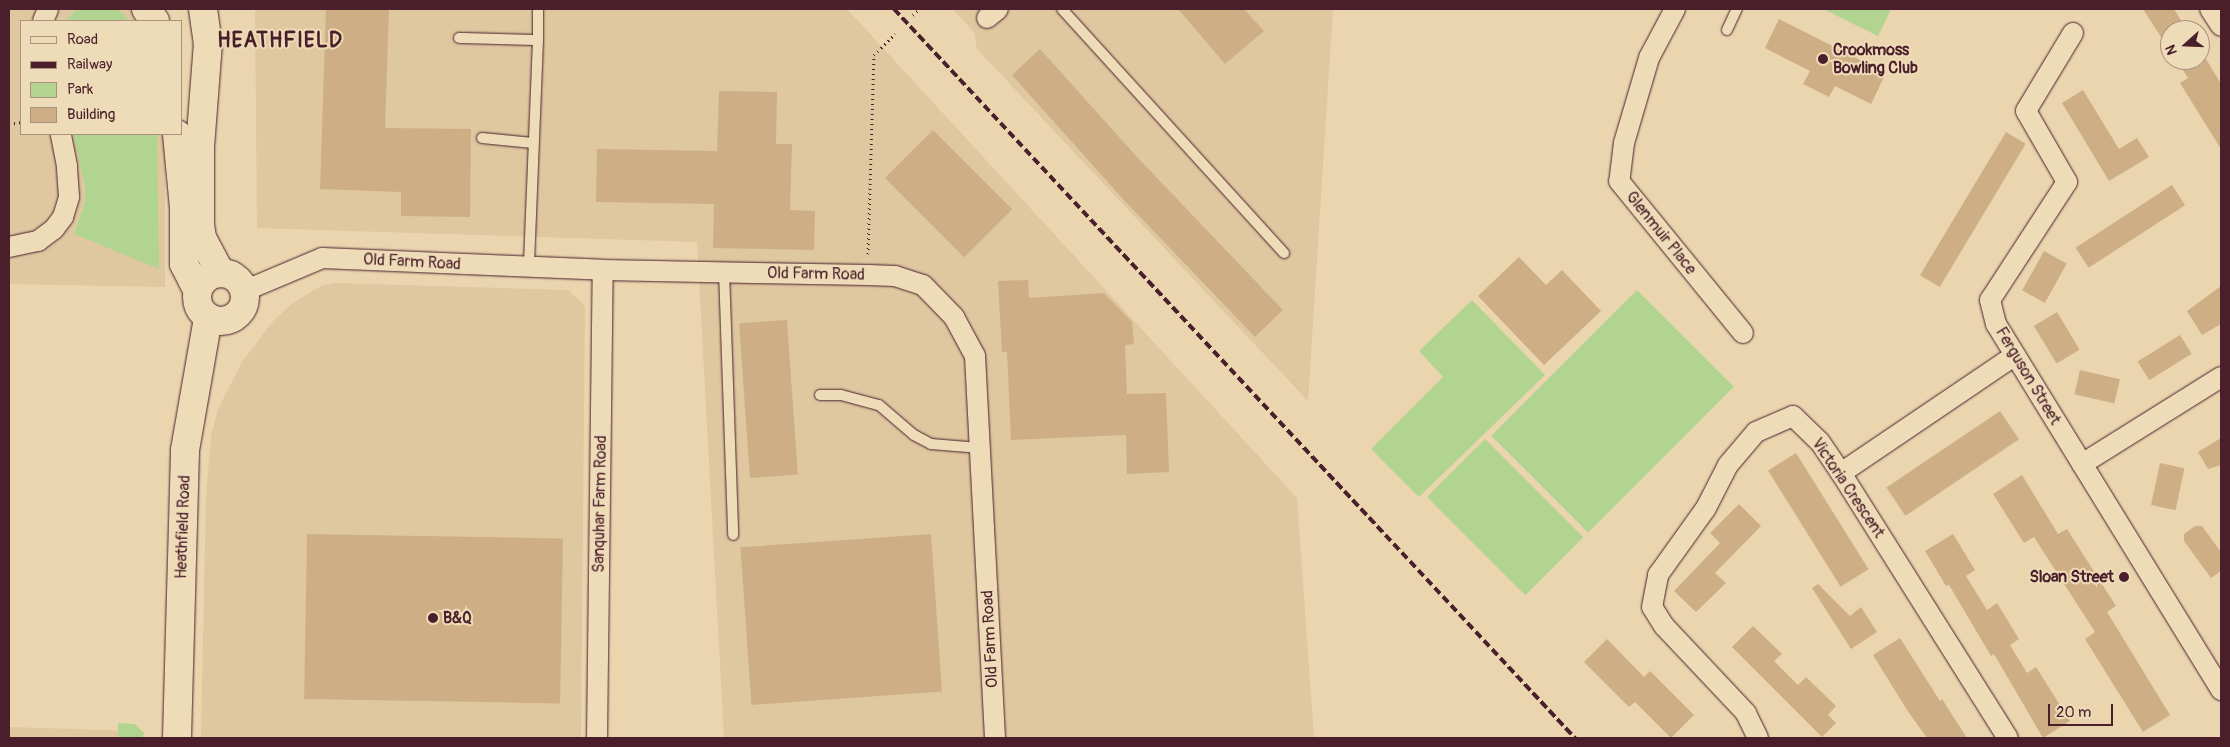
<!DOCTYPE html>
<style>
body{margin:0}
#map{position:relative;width:2230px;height:747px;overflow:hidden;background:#ead5af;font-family:Pangolin,sans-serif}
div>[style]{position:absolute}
.built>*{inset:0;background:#dfc7a0}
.green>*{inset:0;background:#b1d590;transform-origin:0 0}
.building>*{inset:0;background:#ceaf85;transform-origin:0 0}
.path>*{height:3px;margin-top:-1.5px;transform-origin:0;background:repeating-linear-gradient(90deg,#4a1f2b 0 1px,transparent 0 5px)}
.roads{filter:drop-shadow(0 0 1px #4a1f2b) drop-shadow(0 0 1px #4a1f2b)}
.lane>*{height:10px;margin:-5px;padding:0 5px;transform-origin:5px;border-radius:5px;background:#eedbb8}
.street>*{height:20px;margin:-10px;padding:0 10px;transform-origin:10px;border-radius:10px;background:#eedbb8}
.secondary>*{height:28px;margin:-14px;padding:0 14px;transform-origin:14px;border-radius:14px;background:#eedbb8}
.secondary>.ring{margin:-14px;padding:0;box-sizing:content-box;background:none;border:28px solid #eedbb8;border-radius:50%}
.rail>*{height:4px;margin-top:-2px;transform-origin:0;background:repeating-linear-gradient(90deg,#4a1f2b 0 8px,transparent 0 12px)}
.dots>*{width:14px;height:14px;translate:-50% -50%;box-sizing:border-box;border:2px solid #eedbb8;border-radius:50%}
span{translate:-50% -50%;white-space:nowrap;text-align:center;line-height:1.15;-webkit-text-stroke:4px #eedbb8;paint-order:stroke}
.poi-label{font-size:16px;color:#4a1f2b;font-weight:700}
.left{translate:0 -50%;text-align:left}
.right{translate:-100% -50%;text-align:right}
.street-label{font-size:16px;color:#4a1f2b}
.district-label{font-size:21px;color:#4a1f2b;font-weight:700;letter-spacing:1px}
.frame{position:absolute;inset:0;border:10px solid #4a1f2b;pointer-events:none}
.legend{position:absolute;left:20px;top:20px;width:162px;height:115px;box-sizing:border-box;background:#eedbb8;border:1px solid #ac9080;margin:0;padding:6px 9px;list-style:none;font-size:15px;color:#4a1f2b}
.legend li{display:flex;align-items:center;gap:10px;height:25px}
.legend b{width:25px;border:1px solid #ac9080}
.north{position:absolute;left:2160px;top:20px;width:50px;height:50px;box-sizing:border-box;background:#eedbb8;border:1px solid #ac9080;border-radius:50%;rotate:250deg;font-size:14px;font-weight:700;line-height:20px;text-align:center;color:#4a1f2b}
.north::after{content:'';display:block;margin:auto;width:18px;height:22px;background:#4a1f2b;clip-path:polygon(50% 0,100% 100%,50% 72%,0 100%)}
.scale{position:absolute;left:2048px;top:704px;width:65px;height:22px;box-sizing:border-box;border:2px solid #4a1f2b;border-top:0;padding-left:6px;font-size:15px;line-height:18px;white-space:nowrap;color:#4a1f2b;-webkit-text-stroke:4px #eedbb8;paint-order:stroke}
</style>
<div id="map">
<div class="built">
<div style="clip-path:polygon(9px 9px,155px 9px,157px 21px,21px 21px,21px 134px,165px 134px,165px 287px,9px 284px)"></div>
<div style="clip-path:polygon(255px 9px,847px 9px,1297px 498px,1314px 738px,724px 738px,697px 242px,257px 228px)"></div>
<div style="clip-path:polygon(952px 9px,1333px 9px,1308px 401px,977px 49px,974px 32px)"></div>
<div style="clip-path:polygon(334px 283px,568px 290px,585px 306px,581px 738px,201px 738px,206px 497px,211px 436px,218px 409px,242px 362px,274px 320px,293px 303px,321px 286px)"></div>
<div style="clip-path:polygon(9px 727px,135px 731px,145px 738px,9px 738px)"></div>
</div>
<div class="green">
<div style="clip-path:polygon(76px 9px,118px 9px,130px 21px,66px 21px)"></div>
<div style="clip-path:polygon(1823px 9px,1891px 9px,1878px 36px)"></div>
<div style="clip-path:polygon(73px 134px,157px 134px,159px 269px,74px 234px,85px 202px,85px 186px)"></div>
<div style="left:1637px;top:290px;width:137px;height:206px;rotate:45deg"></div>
<div style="clip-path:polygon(1472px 300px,1545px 375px,1419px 497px,1371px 449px,1443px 377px,1419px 351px)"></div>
<div style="left:1485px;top:439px;width:139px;height:82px;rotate:45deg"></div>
<div style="clip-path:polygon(118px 723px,135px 724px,145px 734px,140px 738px,118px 738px)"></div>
</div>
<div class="building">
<div style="clip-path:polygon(326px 9px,389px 9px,385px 128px,471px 129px,470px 217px,401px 216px,401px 192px,320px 189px)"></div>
<div style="clip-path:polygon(1178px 9px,1244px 9px,1264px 31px,1225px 64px)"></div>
<div style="clip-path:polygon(2143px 9px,2174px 9px,2187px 30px,2170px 30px,2170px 51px)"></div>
<div style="clip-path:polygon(1779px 19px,1886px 73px,1871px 104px,1835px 86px,1829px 97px,1803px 84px,1810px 71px,1765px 48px)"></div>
<div style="clip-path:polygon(1040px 49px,1137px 157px,1283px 310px,1255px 337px,1122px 198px,1012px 75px)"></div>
<div style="clip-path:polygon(2200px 49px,2221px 84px,2221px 149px,2180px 83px,2188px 78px,2176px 60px,2200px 60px)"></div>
<div style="clip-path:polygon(2083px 90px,2119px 149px,2137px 138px,2149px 157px,2109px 181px,2062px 103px)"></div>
<div style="clip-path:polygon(719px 91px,777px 92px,776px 144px,792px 144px,790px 210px,815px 211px,814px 250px,713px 248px,714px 204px,596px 202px,597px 149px,717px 151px)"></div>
<div style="left:933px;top:130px;width:112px;height:68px;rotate:45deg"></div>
<div style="left:2006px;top:132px;width:23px;height:167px;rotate:31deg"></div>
<div style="left:2172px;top:185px;width:24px;height:115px;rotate:57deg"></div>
<div style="left:2044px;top:251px;width:26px;height:45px;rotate:29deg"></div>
<div style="clip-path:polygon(1519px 257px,1546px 285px,1562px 270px,1601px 311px,1544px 365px,1478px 296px)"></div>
<div style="clip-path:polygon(1028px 280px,1029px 298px,1104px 293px,1132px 322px,1134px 344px,1125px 345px,1127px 394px,1166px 393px,1169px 472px,1127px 474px,1126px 435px,1011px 440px,1007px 352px,1002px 352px,998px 281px)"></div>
<div style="clip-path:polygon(2221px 286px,2221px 324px,2202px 335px,2187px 311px)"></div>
<div style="left:2057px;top:312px;width:44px;height:27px;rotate:59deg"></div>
<div style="left:787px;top:320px;width:155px;height:48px;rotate:86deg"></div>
<div style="left:2180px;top:335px;width:22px;height:50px;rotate:58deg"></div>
<div style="left:2080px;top:370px;width:41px;height:25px;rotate:13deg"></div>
<div style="left:2000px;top:411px;width:34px;height:137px;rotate:56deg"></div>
<div style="clip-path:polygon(2221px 438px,2221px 465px,2208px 469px,2198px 452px)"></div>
<div style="left:1796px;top:453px;width:137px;height:33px;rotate:58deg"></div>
<div style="left:2160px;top:463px;width:25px;height:43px;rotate:12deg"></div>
<div style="clip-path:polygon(2022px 475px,2058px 534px,2067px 529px,2116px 606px,2107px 612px,2170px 715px,2143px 732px,2085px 639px,2095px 632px,2034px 537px,2024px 543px,1993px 494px)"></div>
<div style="clip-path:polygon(1739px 504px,1761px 526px,1715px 573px,1726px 583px,1696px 612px,1674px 591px,1720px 543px,1710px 533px)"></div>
<div style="clip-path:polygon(2195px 526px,2202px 526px,2221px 552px,2221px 571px,2211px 578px,2184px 541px,2184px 534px)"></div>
<div style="left:307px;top:534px;width:256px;height:165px;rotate:1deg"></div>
<div style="left:931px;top:534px;width:158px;height:191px;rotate:86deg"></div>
<div style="clip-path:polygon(1953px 534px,1975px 570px,1966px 576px,1987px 610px,1997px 603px,2019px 639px,2010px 645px,2027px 673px,2036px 667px,2070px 721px,2043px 738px,1994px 654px,1991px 656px,1949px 585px,1946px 586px,1925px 551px)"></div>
<div style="clip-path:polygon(1818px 584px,1850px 616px,1861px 607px,1877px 632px,1851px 649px,1812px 588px)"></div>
<div style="clip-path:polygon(1753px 626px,1782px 654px,1774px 661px,1798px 685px,1806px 677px,1836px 706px,1828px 715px,1836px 723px,1822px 737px,1732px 647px)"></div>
<div style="clip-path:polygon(1900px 638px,1940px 701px,1942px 699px,1967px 738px,1927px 738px,1907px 710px,1873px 655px)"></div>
<div style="clip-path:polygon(1607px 639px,1644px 677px,1650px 671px,1694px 715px,1671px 738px,1635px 702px,1629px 707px,1584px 662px)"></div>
</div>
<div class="path">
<div style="left:913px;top:15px;width:9px;rotate:-41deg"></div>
<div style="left:9px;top:124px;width:12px;rotate:-9deg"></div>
<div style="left:868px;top:254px;width:199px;rotate:-88.3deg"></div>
<div style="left:874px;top:55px;width:30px;rotate:-45deg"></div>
</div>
<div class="roads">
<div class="lane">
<div style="left:1062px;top:9px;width:330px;rotate:47.7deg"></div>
<div style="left:1727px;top:30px;width:23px;rotate:-65deg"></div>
<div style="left:459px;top:38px;width:79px;rotate:1.5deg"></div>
<div style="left:538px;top:40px;width:227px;rotate:92.3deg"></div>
<div style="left:538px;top:40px;width:31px;rotate:-90deg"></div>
<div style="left:482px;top:138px;width:51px;rotate:5.6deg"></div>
<div style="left:724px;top:271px;width:264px;rotate:88deg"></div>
<div style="left:820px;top:395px;width:21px"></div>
<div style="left:841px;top:395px;width:39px;rotate:15deg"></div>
<div style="left:879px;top:405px;width:46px;rotate:40.6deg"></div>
<div style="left:914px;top:435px;width:19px;rotate:28deg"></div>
<div style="left:931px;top:444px;width:49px;rotate:4.7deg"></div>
</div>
<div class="street">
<div style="left:1675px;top:9px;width:55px;rotate:118deg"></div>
<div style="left:1649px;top:58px;width:89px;rotate:106.4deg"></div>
<div style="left:1624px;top:143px;width:38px;rotate:97deg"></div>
<div style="left:1619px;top:181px;width:196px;rotate:50.8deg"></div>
<div style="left:2210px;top:9px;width:20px;rotate:57deg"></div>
<div style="left:987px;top:18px;width:14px;rotate:-39deg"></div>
<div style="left:43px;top:21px;width:13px;rotate:-67deg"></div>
<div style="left:2073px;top:33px;width:91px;rotate:121.1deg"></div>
<div style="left:2026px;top:111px;width:82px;rotate:60deg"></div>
<div style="left:2067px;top:182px;width:141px;rotate:123.1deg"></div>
<div style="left:1990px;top:300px;width:25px;rotate:76deg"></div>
<div style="left:1996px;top:324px;width:430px;rotate:58.4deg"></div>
<div style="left:9px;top:247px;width:30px;rotate:-12deg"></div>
<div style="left:38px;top:241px;width:20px;rotate:-37deg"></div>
<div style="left:54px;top:229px;width:15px;rotate:-53deg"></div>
<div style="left:63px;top:217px;width:21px;rotate:-73deg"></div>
<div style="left:69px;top:197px;width:31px;rotate:-94deg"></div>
<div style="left:67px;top:166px;width:33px;rotate:-101deg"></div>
<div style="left:244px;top:291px;width:85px;rotate:-22.9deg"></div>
<div style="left:322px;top:258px;width:281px;rotate:2.4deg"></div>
<div style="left:603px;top:270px;width:265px;rotate:1.1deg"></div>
<div style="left:868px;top:275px;width:27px;rotate:2deg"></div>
<div style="left:895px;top:276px;width:29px;rotate:18deg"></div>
<div style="left:923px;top:285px;width:45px;rotate:45.9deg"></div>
<div style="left:954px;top:317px;width:44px;rotate:61.7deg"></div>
<div style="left:975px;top:356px;width:383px;rotate:87deg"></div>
<div style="left:2082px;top:464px;width:164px;rotate:-32deg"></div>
<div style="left:1841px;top:473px;width:210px;rotate:-34.1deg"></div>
<div style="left:597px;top:738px;width:468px;rotate:-89.3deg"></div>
<div style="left:1758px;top:738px;width:28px;rotate:-116deg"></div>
<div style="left:1746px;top:713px;width:120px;rotate:-133.3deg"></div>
<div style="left:1664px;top:626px;width:22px;rotate:-122deg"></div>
<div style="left:1652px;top:607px;width:33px;rotate:-79deg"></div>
<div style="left:1658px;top:575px;width:82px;rotate:-54.4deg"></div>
<div style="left:1706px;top:508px;width:48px;rotate:-62.9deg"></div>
<div style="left:1728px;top:465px;width:43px;rotate:-49.7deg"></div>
<div style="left:1756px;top:432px;width:40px;rotate:-23.4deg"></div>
<div style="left:1793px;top:416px;width:37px;rotate:44deg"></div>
<div style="left:1820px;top:442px;width:37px;rotate:56deg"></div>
<div style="left:1841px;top:473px;width:313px;rotate:57.8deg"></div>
</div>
<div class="secondary">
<div style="left:146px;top:9px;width:15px;rotate:53deg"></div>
<div style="left:203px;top:9px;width:34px;rotate:82deg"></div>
<div style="left:208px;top:43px;width:103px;rotate:94.4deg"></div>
<div style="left:200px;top:146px;width:79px;rotate:90deg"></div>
<div style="left:200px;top:225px;width:13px;rotate:81deg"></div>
<div style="left:202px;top:238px;width:40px;rotate:62deg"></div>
<div style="left:177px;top:134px;width:74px;rotate:84.6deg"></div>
<div style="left:184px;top:208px;width:56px;rotate:90deg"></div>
<div style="left:184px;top:264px;width:29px;rotate:63deg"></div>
<div class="ring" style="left:197px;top:273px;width:20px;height:20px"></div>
<div style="left:177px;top:738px;width:288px;rotate:-88.4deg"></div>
<div style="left:185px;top:450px;width:134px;rotate:-80.1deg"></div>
</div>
</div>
<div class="rail">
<div style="left:894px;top:9px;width:998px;rotate:46.95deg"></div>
</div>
<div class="dots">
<div style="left:1823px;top:59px;background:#4a1f2b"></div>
<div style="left:2124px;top:577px;background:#4a1f2b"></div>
<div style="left:433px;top:618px;background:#4a1f2b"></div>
</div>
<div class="poi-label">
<span class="left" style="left:1833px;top:59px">Crookmoss<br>Bowling Club</span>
<span class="right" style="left:2114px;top:577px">Sloan Street</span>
<span class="left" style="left:443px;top:618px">B&amp;Q</span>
</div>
<div class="street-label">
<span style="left:1661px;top:233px;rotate:51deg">Glenmuir Place</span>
<span style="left:412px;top:262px;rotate:3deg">Old Farm Road</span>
<span style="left:816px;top:274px;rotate:1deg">Old Farm Road</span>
<span style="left:2028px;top:376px;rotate:59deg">Ferguson Street</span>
<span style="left:1848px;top:488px;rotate:56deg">Victoria Crescent</span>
<span style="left:600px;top:504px;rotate:-89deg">Sanquhar Farm Road</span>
<span style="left:183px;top:527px;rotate:-88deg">Heathfield Road</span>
<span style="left:990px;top:639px;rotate:-93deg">Old Farm Road</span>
</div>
<div class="district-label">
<span style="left:280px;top:41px">HEATHFIELD</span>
</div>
<div class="frame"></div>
<ul class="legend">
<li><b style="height:6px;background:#eedbb8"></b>Road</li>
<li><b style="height:6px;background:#4a1f2b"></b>Railway</li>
<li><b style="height:14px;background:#b1d590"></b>Park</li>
<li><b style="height:14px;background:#ceaf85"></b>Building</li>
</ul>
<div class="north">N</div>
<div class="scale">20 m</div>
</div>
